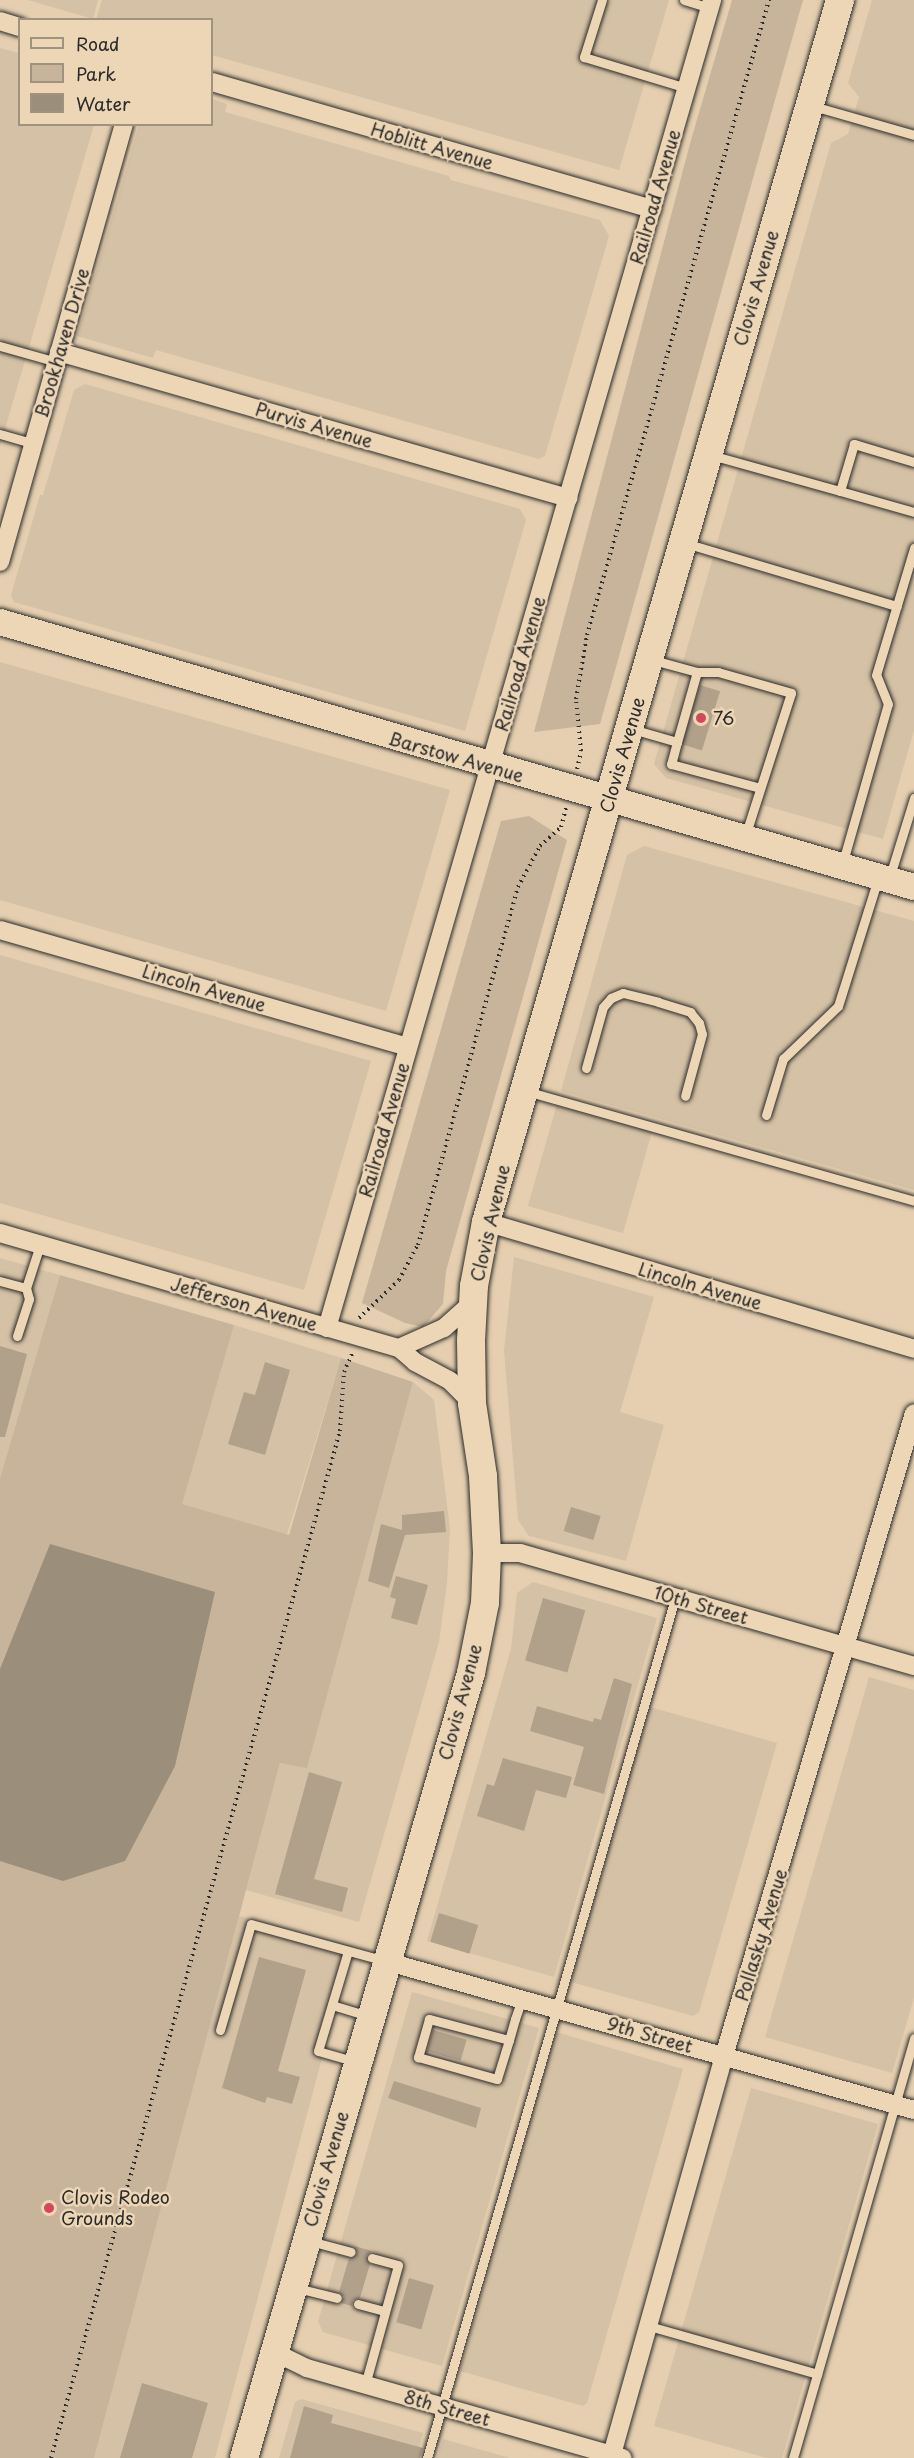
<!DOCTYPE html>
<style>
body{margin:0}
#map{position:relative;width:914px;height:2458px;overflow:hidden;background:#e5cfb0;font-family:"Playpen Sans",sans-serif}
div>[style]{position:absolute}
.built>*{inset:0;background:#d5c1a5;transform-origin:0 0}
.green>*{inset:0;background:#c7b49b}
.water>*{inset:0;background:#9b8e7b}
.building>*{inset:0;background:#b1a18b;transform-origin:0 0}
.path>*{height:4px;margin-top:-2px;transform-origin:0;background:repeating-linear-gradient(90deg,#2b2b2b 0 1.5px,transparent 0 6px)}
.roads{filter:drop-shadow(0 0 2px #2b2b2b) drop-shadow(0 0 2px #2b2b2b)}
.lane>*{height:9px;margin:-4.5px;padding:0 4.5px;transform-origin:4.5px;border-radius:4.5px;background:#edd6b6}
.street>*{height:18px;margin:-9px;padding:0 9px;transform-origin:9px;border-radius:9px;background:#edd6b6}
.secondary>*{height:26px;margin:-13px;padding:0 13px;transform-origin:13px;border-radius:13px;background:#edd6b6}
.primary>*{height:28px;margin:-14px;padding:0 14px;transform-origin:14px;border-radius:14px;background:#edd6b6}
.dots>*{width:16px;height:16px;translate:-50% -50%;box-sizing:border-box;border:3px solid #edd6b6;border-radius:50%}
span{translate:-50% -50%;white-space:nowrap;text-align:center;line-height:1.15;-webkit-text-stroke:5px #edd6b6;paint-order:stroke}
.street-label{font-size:18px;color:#2b2b2b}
.poi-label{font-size:18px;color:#2b2b2b}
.left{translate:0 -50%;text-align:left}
.legend{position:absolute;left:18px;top:18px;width:195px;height:108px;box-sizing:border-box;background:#edd6b6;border:2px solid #9f927e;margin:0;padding:8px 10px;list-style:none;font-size:18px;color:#2b2b2b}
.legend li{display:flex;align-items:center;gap:12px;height:30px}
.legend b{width:30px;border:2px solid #9f927e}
</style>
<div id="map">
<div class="built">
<div style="clip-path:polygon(28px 0,98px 0,93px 19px)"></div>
<div style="clip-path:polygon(102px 0,669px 0,619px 170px,212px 55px,212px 20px,96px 20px)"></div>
<div style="clip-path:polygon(872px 0,914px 0,914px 730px,883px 839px,666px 778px,654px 764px,831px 143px,848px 134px,859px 97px,848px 83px)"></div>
<div style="clip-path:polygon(0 48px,19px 53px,20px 124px,94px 125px,0 446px)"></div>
<div style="clip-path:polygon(212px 99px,227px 104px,225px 112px,449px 176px,451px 180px,600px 220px,609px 236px,545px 456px,539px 459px,156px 350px,153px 358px,77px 336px,139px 125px,212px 124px)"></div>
<div style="clip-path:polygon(85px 384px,520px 509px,526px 520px,465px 731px,14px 602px,11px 595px,40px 495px,43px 495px,74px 390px)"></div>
<div style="clip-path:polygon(0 662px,450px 790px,386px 1011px,0 900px)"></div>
<div style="clip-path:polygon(644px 846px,914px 921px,914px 1190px,561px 1091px,627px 855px)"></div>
<div style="clip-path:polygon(0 955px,371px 1061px,304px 1290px,0 1203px)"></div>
<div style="left:557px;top:1104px;width:99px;height:106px;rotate:16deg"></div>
<div style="clip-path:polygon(514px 1257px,654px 1297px,620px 1412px,664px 1425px,626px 1561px,529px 1536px,518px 1520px,504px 1351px)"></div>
<div style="clip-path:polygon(0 1258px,60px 1275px,0 1478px)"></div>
<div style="left:234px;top:1325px;width:112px;height:187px;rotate:17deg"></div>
<div style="clip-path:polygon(413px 1382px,434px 1400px,450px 1529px,447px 1583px,439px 1642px,359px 1922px,246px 1890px,280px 1763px,307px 1767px)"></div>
<div style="clip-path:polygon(533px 1582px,657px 1618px,554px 1977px,427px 1941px,511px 1649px,517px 1593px)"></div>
<div style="clip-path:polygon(869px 1677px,914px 1690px,914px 1998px,892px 2073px,765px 2037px)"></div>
<div style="clip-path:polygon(650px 1707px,777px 1743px,699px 2012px,693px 2016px,571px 1982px)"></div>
<div style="left:239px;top:1916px;width:117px;height:561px;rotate:15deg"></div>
<div style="clip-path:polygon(412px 1992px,539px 2028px,442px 2366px,323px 2332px,318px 2322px)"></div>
<div style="clip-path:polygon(556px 2032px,683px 2069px,587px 2403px,583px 2406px,460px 2371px)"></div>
<div style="clip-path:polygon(751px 2088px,878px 2124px,782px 2458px,767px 2458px,654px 2426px)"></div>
<div style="clip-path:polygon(301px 2399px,423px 2433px,416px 2458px,279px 2458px,295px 2402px)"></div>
<div style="clip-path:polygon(443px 2439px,510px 2458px,437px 2458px)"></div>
</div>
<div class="green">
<div style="clip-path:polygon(732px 0,803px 0,600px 724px,534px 732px,691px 140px)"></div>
<div style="clip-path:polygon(529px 816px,567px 840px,446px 1271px,443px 1304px,423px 1327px,405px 1323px,362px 1303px,501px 821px)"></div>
<div style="clip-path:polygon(60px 1275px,234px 1325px,182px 1504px,289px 1535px,341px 1358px,413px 1382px,307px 1768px,280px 1763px,94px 2458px,0 2458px,0 1478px)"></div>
</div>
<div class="water">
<div style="clip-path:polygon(50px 1544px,215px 1592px,175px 1766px,125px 1861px,63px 1881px,0 1861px,0 1669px)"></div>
</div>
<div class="building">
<div style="left:700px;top:685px;width:21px;height:62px;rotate:17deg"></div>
<div style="clip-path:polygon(0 1346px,27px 1354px,5px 1437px,0 1437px)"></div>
<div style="clip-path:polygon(265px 1362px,290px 1370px,265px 1455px,228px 1444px,244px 1392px,255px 1395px)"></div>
<div style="left:571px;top:1507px;width:31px;height:25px;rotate:17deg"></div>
<div style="clip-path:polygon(444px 1511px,446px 1532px,405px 1535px,389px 1588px,368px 1581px,381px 1524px,402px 1530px,402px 1515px)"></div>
<div style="clip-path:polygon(396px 1576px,428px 1585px,417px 1625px,391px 1618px,396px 1599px,390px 1597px)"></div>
<div style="left:543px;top:1598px;width:44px;height:65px;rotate:16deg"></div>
<div style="clip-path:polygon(614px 1678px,632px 1684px,604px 1794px,573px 1785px,584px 1747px,530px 1731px,537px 1706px,593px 1722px,594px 1718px,601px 1720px)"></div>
<div style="clip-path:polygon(503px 1758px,572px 1777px,566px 1798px,536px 1790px,524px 1831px,477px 1816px,487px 1784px,494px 1786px)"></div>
<div style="clip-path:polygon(309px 1772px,342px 1782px,314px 1879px,348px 1888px,342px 1912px,275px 1894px)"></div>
<div style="left:439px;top:1913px;width:41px;height:30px;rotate:17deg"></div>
<div style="clip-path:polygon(259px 1957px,306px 1970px,278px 2071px,300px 2077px,292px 2104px,267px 2097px,265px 2103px,222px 2088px)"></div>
<div style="left:433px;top:2030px;width:35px;height:22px;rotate:16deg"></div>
<div style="clip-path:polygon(394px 2081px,481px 2108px,476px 2128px,388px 2098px)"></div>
<div style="clip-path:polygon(354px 2246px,372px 2251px,366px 2256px,370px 2264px,360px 2298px,353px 2300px,352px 2306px,341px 2303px,344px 2297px,339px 2292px,349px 2258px,357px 2254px)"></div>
<div style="left:409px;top:2278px;width:26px;height:46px;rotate:16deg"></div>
<div style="clip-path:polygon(142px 2383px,208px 2403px,192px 2458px,120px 2458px)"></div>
<div style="clip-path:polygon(304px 2406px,333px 2415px,331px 2423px,423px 2448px,420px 2458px,290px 2458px)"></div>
</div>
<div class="path">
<div style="left:577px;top:769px;width:18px;rotate:-77deg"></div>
<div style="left:581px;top:751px;width:52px;rotate:-95.5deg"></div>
<div style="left:576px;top:699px;width:65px;rotate:-80.2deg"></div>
<div style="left:587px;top:635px;width:661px;rotate:-74.01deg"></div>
<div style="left:359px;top:1318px;width:55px;rotate:-43.5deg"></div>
<div style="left:399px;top:1280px;width:40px;rotate:-62deg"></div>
<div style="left:418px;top:1245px;width:372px;rotate:-74.4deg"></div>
<div style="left:518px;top:887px;width:47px;rotate:-61.8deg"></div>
<div style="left:540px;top:846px;width:28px;rotate:-42deg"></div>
<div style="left:561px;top:827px;width:20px;rotate:-75deg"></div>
<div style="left:51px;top:2458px;width:1067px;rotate:-74.28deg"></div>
<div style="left:340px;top:1431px;width:59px;rotate:-86.1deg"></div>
<div style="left:344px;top:1372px;width:22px;rotate:-66deg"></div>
</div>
<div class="roads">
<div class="lane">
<div style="left:602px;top:0;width:60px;rotate:107.5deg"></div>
<div style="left:584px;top:57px;width:108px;rotate:16.8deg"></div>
<div style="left:684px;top:0;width:27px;rotate:17deg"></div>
<div style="left:813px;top:106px;width:105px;rotate:16deg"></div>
<div style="left:0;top:346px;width:59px;rotate:15.7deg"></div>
<div style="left:0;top:434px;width:35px;rotate:16deg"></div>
<div style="left:711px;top:455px;width:134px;rotate:15.6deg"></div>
<div style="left:914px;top:462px;width:63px;rotate:-163.3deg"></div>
<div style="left:854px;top:444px;width:49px;rotate:106.6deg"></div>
<div style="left:840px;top:491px;width:77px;rotate:15.8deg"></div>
<div style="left:685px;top:543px;width:221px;rotate:16.6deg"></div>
<div style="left:697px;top:672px;width:21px"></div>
<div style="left:718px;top:672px;width:76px;rotate:16deg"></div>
<div style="left:791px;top:693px;width:150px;rotate:107.8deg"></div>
<div style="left:632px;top:729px;width:47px;rotate:16.1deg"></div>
<div style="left:677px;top:742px;width:73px;rotate:-74.1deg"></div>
<div style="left:697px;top:672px;width:46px;rotate:-164.7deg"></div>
<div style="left:677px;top:742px;width:23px;rotate:105deg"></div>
<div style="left:671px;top:764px;width:92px;rotate:15.1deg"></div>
<div style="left:842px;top:865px;width:167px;rotate:-74.1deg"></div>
<div style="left:888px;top:704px;width:31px;rotate:-112deg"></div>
<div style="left:876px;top:675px;width:133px;rotate:-73.3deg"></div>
<div style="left:889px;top:879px;width:85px;rotate:-72.8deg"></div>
<div style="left:586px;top:1068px;width:63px;rotate:-74.4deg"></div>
<div style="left:603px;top:1007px;width:12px;rotate:-48deg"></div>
<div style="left:611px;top:998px;width:13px;rotate:-23deg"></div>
<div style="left:623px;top:993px;width:36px;rotate:14deg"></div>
<div style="left:658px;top:1002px;width:34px;rotate:17deg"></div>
<div style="left:690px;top:1012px;width:14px;rotate:51deg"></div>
<div style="left:699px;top:1023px;width:11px;rotate:75deg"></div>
<div style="left:702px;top:1034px;width:64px;rotate:105.3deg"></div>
<div style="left:526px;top:1091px;width:403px;rotate:15.8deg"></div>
<div style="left:766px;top:1115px;width:59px;rotate:-73.1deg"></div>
<div style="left:783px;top:1059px;width:76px;rotate:-43.9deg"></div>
<div style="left:838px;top:1006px;width:134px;rotate:-72.6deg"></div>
<div style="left:0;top:1281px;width:27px;rotate:15deg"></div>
<div style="left:17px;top:1336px;width:39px;rotate:-72deg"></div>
<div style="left:29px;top:1299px;width:11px;rotate:-105deg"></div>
<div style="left:26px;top:1288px;width:45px;rotate:-72deg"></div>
<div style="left:348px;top:1951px;width:104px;rotate:106.7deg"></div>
<div style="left:318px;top:2051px;width:40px;rotate:16deg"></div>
<div style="left:332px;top:2005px;width:37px;rotate:17deg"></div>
<div style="left:220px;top:2030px;width:110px;rotate:-73.7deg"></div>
<div style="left:251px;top:1924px;width:139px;rotate:15.4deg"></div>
<div style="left:509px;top:2040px;width:83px;rotate:-165.3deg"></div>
<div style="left:429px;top:2019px;width:40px;rotate:106deg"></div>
<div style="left:418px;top:2057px;width:82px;rotate:15.6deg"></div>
<div style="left:497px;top:2079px;width:41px;rotate:-72.9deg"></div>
<div style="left:509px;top:2040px;width:22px;rotate:-74deg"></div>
<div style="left:515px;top:2019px;width:21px;rotate:-71deg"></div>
<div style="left:310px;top:2241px;width:42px;rotate:15deg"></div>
<div style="left:297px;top:2288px;width:41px;rotate:14deg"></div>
<div style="left:358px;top:2304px;width:28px;rotate:15deg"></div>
<div style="left:649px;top:2326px;width:175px;rotate:15.9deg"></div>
<div style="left:365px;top:2385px;width:124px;rotate:-74.6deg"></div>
<div style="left:398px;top:2265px;width:27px;rotate:-165deg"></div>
<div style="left:427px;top:2458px;width:895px;rotate:-73.91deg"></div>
<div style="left:793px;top:2458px;width:437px;rotate:-73.9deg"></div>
</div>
<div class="street">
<div style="left:0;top:21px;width:21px;rotate:17deg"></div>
<div style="left:212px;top:82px;width:458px;rotate:16.1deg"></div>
<div style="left:59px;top:352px;width:530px;rotate:16deg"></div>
<div style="left:0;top:562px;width:455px;rotate:-74.2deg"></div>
<div style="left:0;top:930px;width:424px;rotate:16deg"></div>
<div style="left:486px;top:1222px;width:446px;rotate:16.5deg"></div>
<div style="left:0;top:1233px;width:415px;rotate:16.1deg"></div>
<div style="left:399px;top:1348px;width:21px;rotate:41deg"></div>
<div style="left:415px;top:1362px;width:40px;rotate:28deg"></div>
<div style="left:450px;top:1381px;width:31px;rotate:45deg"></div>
<div style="left:327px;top:1328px;width:1383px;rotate:-73.83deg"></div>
<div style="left:399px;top:1348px;width:49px;rotate:-24deg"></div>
<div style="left:444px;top:1328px;width:39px;rotate:-42deg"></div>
<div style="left:487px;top:1553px;width:33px"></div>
<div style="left:520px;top:1553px;width:410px;rotate:16deg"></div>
<div style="left:385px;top:1961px;width:550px;rotate:15.73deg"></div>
<div style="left:274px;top:2352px;width:37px;rotate:26deg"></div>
<div style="left:307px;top:2368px;width:328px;rotate:15.9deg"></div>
<div style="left:611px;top:2458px;width:418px;rotate:-74.3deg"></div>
<div style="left:724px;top:2056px;width:670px;rotate:-73.54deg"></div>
</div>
<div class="secondary">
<div style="left:0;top:622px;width:952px;rotate:16.17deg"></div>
</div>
<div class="primary">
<div style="left:244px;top:2458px;width:817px;rotate:-73.87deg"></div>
<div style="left:471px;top:1673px;width:71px;rotate:-78.7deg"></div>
<div style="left:485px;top:1603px;width:50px;rotate:-87.7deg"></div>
<div style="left:487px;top:1553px;width:77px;rotate:-93deg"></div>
<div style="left:483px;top:1476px;width:74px;rotate:-98.6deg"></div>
<div style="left:472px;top:1403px;width:62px;rotate:-90.9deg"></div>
<div style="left:471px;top:1341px;width:55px;rotate:-86.9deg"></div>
<div style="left:474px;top:1286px;width:65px;rotate:-79.4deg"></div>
<div style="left:486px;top:1222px;width:1272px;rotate:-73.84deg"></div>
</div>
</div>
<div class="dots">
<div style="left:701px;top:718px;background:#d1495b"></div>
<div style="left:49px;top:2208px;background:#d1495b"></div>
</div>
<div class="street-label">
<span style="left:432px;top:146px;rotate:16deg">Hoblitt Avenue</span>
<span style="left:655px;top:197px;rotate:-74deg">Railroad Avenue</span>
<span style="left:756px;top:288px;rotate:-74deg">Clovis Avenue</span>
<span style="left:62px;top:343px;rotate:-74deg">Brookhaven Drive</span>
<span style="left:314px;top:425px;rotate:16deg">Purvis Avenue</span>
<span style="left:520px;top:664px;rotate:-74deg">Railroad Avenue</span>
<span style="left:622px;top:755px;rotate:-74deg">Clovis Avenue</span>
<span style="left:456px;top:757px;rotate:16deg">Barstow Avenue</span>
<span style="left:204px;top:988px;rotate:16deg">Lincoln Avenue</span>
<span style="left:384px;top:1130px;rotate:-74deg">Railroad Avenue</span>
<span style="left:490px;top:1223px;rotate:-77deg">Clovis Avenue</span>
<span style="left:700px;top:1286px;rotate:16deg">Lincoln Avenue</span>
<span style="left:244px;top:1304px;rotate:16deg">Jefferson Avenue</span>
<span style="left:701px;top:1605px;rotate:16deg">10th Street</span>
<span style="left:460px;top:1702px;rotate:-75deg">Clovis Avenue</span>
<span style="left:761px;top:1935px;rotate:-73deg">Pollasky Avenue</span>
<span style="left:650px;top:2035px;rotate:16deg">9th Street</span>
<span style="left:326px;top:2169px;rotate:-74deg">Clovis Avenue</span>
<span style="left:447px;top:2408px;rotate:16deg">8th Street</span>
</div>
<div class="poi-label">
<span class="left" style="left:713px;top:718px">76</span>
<span class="left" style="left:61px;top:2208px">Clovis Rodeo<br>Grounds</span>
</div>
<ul class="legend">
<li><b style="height:8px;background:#edd6b6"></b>Road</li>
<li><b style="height:16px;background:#c7b49b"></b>Park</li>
<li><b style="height:16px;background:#9b8e7b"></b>Water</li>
</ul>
</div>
